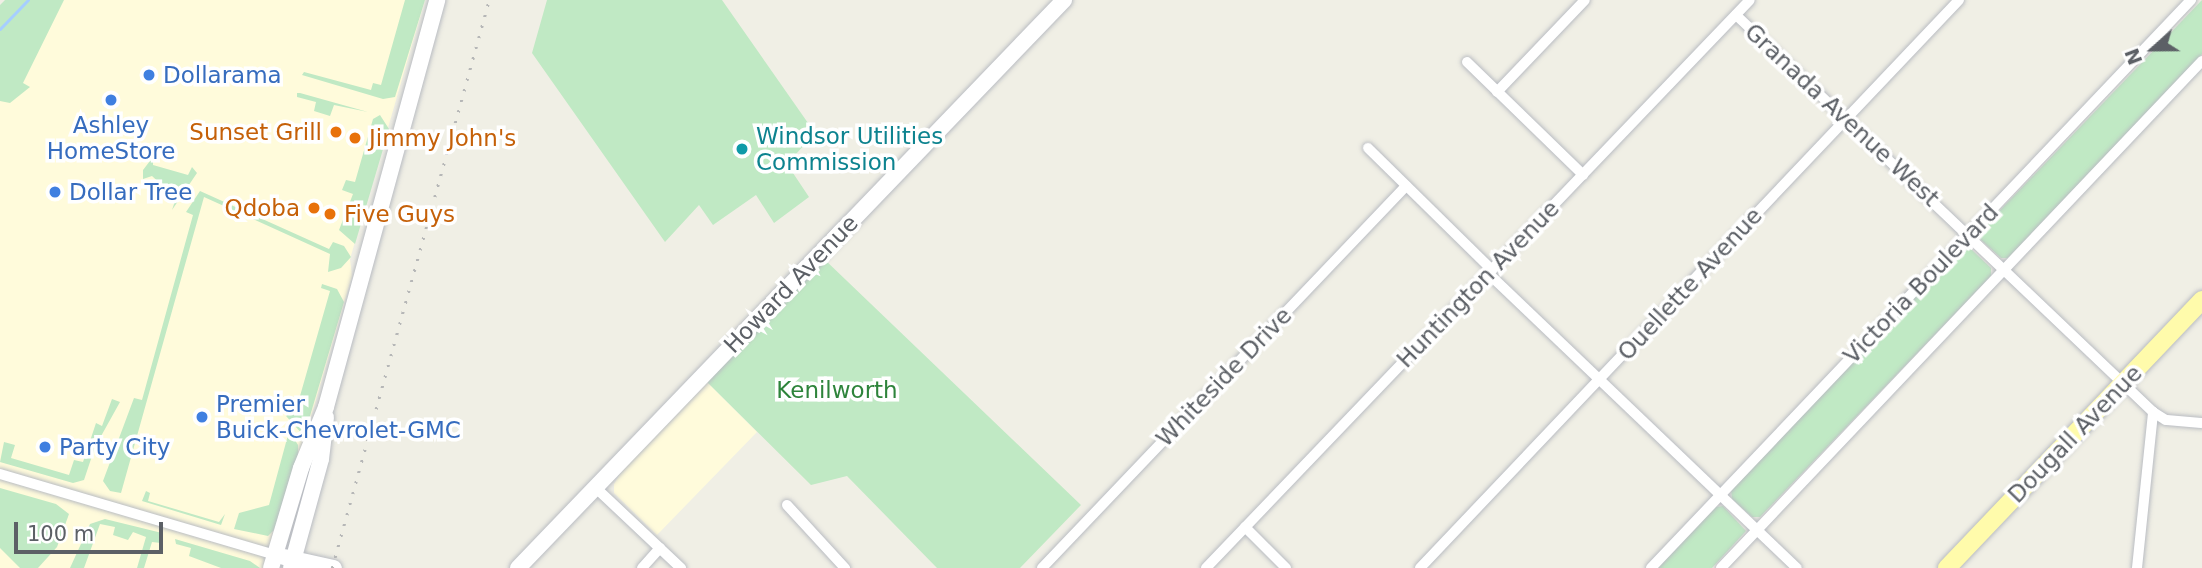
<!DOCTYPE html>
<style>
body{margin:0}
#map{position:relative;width:2202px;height:568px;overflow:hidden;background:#f0efe5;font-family:"DejaVu Sans",sans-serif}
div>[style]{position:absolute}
.commercial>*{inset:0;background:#fffbdb}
.green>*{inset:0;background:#c0e9c4}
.stream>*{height:2.5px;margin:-1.25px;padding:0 1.25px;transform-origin:1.25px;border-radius:1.25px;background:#a6ceff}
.roads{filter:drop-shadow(0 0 2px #b9bcc2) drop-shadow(0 0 2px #b9bcc2)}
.street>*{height:10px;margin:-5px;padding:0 5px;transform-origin:5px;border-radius:5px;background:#fff}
.secondary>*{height:16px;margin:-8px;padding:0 8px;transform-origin:8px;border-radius:8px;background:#fff}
.primary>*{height:18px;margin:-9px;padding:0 9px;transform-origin:9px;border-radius:9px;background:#fffbab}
.rail>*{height:2.5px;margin-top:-1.25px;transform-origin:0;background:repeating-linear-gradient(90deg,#b6b7b7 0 2px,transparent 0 11px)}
.dots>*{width:19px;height:19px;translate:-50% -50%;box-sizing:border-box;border:4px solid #fff;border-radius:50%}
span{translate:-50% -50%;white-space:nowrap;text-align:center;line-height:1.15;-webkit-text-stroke:7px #fff;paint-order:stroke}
.shop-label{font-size:23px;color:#366cbe}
.left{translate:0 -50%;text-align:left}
.street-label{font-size:23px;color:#5c6066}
.food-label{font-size:23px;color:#c56008}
.right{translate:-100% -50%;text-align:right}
.culture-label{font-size:23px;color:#0d838f}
.park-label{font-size:23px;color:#2e843b}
.north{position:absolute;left:2118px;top:14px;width:70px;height:70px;-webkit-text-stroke:5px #fff;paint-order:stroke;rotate:249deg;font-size:19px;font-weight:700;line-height:28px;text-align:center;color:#5c6066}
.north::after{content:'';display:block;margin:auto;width:24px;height:32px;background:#5c6066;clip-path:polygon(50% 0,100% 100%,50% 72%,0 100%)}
.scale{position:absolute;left:14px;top:522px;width:149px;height:32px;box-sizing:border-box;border:4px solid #5c6066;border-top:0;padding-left:9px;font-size:21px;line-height:24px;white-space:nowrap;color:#5c6066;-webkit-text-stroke:5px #fff;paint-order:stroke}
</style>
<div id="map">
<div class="commercial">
<div style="clip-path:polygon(22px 0,425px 0,350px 259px,352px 276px,267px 568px,0 568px,0 22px)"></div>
<div style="clip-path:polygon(706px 381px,757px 432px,657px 535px,614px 493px,614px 484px,625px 466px)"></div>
</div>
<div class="green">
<div style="clip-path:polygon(5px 0,64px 0,23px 83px,30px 87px,10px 103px,0 101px,0 5px)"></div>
<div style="clip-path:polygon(405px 0,425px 0,395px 97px,383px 99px,302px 75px,304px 72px,371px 90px,373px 83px,381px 85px)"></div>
<div style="clip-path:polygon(547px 0,722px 0,815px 133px,787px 164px,809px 197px,774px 223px,756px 195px,713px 225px,699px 205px,665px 242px,532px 53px)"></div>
<div style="clip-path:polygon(2202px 0,2202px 54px,2008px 258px,2001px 258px,1980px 239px,1980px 231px)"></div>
<div style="clip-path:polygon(297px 93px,300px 93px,368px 112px,334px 105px,330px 116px,314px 111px,316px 102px,297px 97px)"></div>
<div style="clip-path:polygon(380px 115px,389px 129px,355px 244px,339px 230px,353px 194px,342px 190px,346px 180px,355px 182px,373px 119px)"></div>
<div style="clip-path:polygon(153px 157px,153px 165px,188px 175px,192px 167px,197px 173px,172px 210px,176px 198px,152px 176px,143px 179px,143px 170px)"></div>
<div style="clip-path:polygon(200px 191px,329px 249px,333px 242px,344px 246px,351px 257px,341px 268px,328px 272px,330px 254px,204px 197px,121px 493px,110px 491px,103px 481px,134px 398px,142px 400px,193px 215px,186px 212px)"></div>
<div style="clip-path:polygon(1970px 248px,1991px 268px,1991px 276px,1760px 517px,1752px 517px,1732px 499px,1731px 489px,1961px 249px)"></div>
<div style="clip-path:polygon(823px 258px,1081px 505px,1020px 568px,937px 568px,847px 476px,811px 485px,706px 381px)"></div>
<div style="clip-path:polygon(322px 284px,337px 289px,344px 302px,304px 436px,286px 416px,296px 410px,330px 291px,321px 288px)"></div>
<div style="clip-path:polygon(112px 399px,120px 402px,95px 447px,84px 480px,73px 483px,0 462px,4px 442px,15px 445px,11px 458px,69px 475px,74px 460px,83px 462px,96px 423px,102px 426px)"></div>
<div style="clip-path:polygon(281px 430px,290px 432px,298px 445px,298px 458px,277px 527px,268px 536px,234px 529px,239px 513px,269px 505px,288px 435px)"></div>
<div style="clip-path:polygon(0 488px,56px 504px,69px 514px,57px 547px,38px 568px,20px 568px,0 548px)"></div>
<div style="clip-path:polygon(146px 491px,150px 493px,148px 501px,219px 522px,225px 514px,221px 525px,142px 501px)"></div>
<div style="clip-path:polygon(1723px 506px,1746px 531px,1712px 568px,1658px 568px,1716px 507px)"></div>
<div style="clip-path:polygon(105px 519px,162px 533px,161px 543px,152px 542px,144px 568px,137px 568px,146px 537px,133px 532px,128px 540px,113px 535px,115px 527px,100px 524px,84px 568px,70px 568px,90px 524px)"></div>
<div style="clip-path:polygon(175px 539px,250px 561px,260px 568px,221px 568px,189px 556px,191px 548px,176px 544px)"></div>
</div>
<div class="stream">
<div style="left:0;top:29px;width:40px;rotate:-46deg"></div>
</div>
<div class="roads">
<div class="street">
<div style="left:1736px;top:15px;width:576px;rotate:43.59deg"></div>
<div style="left:2153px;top:412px;width:15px;rotate:32deg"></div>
<div style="left:2166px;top:420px;width:36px;rotate:5deg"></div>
<div style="left:1467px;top:62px;width:162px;rotate:44.2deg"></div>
<div style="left:1497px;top:92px;width:127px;rotate:-46.3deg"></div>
<div style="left:1368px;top:148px;width:174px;rotate:44.5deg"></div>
<div style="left:1488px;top:273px;width:427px;rotate:43.7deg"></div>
<div style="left:0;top:474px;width:287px;rotate:16.4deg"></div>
<div style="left:596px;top:488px;width:117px;rotate:43.3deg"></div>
<div style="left:787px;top:505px;width:86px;rotate:47.4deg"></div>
<div style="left:1245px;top:527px;width:58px;rotate:45deg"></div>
<div style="left:642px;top:568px;width:27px;rotate:-48deg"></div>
<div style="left:1042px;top:568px;width:528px;rotate:-46.38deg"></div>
<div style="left:1206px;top:568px;width:786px;rotate:-46.24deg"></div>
<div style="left:1420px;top:568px;width:783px;rotate:-46.5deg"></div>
<div style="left:1651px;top:568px;width:784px;rotate:-46.45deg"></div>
<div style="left:1721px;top:568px;width:699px;rotate:-46.51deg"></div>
<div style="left:2137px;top:568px;width:157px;rotate:-84.1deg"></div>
</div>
<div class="secondary">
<div style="left:284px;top:557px;width:51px;rotate:12.4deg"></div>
<div style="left:271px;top:568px;width:104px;rotate:-73.3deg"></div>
<div style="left:301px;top:468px;width:66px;rotate:-67.7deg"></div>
<div style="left:326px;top:407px;width:422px;rotate:-74.7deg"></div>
<div style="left:291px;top:568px;width:113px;rotate:-74.6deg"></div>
<div style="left:321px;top:459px;width:42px;rotate:-83.2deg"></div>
<div style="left:518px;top:568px;width:788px;rotate:-46.13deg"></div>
</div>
<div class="primary">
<div style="left:1947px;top:568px;width:370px;rotate:-46.4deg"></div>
</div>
</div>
<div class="rail">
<div style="left:332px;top:568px;width:589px;rotate:-74.55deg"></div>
</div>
<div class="dots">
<div style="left:149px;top:75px;background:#3f7fe0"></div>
<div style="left:111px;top:100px;background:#3f7fe0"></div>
<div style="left:336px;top:132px;background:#e8710a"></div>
<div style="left:355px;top:138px;background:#e8710a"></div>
<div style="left:742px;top:149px;background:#0f9aa8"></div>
<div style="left:55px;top:192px;background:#3f7fe0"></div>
<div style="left:314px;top:208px;background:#e8710a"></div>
<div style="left:330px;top:214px;background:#e8710a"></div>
<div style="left:202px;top:417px;background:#3f7fe0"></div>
<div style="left:45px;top:447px;background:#3f7fe0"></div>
</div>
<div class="shop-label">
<span class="left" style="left:163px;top:75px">Dollarama</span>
<span style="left:111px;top:138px">Ashley<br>HomeStore</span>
<span class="left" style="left:69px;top:192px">Dollar Tree</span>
<span class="left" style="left:216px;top:417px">Premier<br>Buick-Chevrolet-GMC</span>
<span class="left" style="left:59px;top:447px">Party City</span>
</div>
<div class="street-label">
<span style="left:1842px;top:115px;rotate:43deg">Granada Avenue West</span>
<span style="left:791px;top:284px;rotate:-46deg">Howard Avenue</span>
<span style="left:1478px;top:284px;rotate:-46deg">Huntington Avenue</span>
<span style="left:1690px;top:284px;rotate:-47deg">Ouellette Avenue</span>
<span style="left:1921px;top:284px;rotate:-46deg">Victoria Boulevard</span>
<span style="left:1224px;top:377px;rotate:-46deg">Whiteside Drive</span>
<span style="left:2075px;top:434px;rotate:-46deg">Dougall Avenue</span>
</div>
<div class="food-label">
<span class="right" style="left:322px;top:132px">Sunset Grill</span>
<span class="left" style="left:369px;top:138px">Jimmy John's</span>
<span class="right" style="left:300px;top:208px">Qdoba</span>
<span class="left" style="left:344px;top:214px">Five Guys</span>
</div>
<div class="culture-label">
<span class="left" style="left:756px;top:149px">Windsor Utilities<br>Commission</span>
</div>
<div class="park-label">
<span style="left:837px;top:390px">Kenilworth</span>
</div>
<div class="north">N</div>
<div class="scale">100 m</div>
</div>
